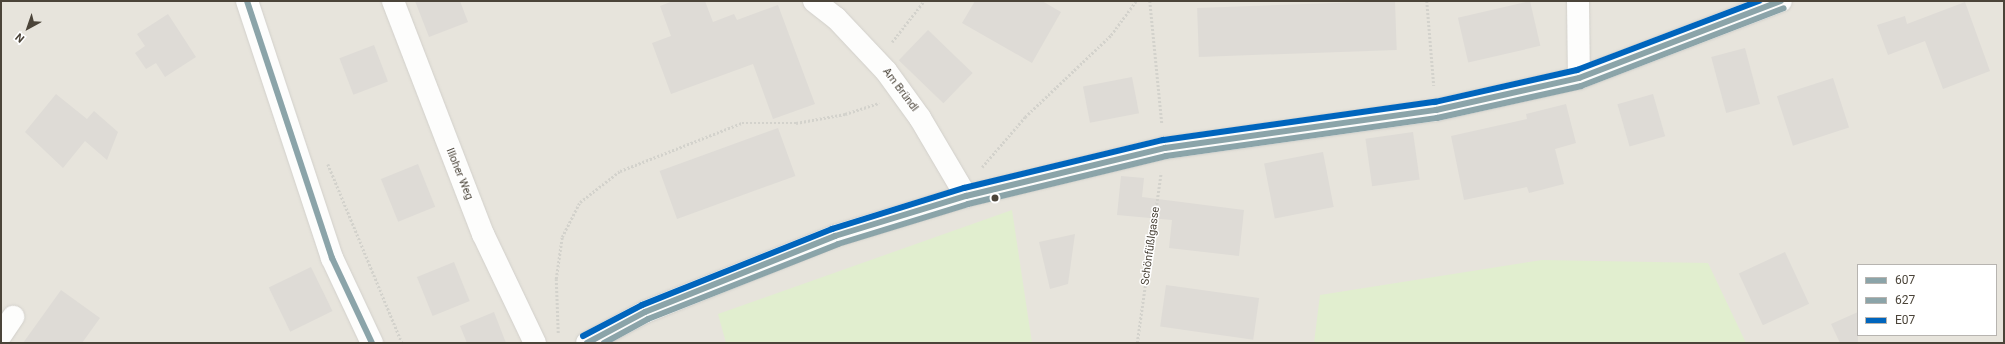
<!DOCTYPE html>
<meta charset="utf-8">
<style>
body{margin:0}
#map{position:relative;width:2005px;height:344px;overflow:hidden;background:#f4f2ee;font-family:Roboto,sans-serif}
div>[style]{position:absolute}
.residential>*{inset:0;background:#e7e4dc}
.green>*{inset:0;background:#e1eecf}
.building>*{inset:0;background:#dedbd6;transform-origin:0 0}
.path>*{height:2.5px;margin-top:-1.25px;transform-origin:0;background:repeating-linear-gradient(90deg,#d3d2cc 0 2px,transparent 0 4px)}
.roads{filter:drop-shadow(0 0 1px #d2d0cb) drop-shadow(0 0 1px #d2d0cb)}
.minor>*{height:22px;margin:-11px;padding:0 11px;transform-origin:11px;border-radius:11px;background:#fdfdfc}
.bus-1>*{height:6px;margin:-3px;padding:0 3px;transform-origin:3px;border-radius:3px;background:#8ba4a9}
.bus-2>*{height:6px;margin:-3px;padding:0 3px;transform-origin:3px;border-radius:3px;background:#8ba4a9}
.bus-3>*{height:6px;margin:-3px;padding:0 3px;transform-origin:3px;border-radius:3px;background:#0065bd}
.dots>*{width:11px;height:11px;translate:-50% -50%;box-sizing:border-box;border:2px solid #fff;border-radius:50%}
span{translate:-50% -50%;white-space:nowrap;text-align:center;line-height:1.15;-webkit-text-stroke:3px #fff;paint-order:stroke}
.street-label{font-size:11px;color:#4b4439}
.frame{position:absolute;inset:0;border:2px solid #4b4439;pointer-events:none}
.legend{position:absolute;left:1857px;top:264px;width:140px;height:72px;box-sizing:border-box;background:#fff;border:1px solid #b7b4b0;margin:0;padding:5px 7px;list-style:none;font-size:12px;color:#4b4439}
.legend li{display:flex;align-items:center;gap:8px;height:20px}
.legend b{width:20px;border:1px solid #b7b4b0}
.north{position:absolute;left:8px;top:8px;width:40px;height:40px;-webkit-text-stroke:3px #fff;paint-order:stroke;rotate:220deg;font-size:11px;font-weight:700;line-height:16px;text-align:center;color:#4b4439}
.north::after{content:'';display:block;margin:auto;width:14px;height:18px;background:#4b4439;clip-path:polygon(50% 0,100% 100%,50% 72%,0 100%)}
</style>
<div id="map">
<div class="residential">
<div style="clip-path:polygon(evenodd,1px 1px,2004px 1px,2004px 343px,1px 343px,1px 1px,1858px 265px,1996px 265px,1996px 335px,1858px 335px,1858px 265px)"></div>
</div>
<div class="green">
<div style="clip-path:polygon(1012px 210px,1032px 343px,726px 343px,718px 314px)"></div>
<div style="clip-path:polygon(1542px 260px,1708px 263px,1746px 343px,1314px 343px,1320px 295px)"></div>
</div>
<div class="building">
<div style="clip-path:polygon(415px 1px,460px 1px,468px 22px,429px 37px)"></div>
<div style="clip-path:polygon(673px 1px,705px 1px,713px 22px,734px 14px,737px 20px,778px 5px,815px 104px,773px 119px,753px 64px,671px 94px,652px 43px,671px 36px,660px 6px)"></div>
<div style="clip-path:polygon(975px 1px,1042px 1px,1061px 12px,1032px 63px,962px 23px)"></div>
<div style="left:1395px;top:1px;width:49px;height:198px;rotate:88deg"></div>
<div style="left:1530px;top:1px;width:46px;height:74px;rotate:77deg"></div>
<div style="clip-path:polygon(1965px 2px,1990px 71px,1943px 89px,1925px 41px,1888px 55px,1877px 25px,1905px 16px,1907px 24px)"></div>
<div style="clip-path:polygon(168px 14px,196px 57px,165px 77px,156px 63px,146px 69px,135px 53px,145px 46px,137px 34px)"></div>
<div style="left:928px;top:30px;width:62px;height:42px;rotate:44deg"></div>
<div style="left:374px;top:45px;width:39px;height:37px;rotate:69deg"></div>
<div style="left:1745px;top:48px;width:58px;height:35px;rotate:75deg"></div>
<div style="left:1132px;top:77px;width:37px;height:50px;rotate:79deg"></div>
<div style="left:1833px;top:78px;width:52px;height:59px;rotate:72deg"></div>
<div style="clip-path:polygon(56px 94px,87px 119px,94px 111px,118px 132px,107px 160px,85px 141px,63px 168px,25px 132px)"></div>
<div style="left:1653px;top:94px;width:44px;height:37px;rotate:74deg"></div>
<div style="clip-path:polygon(1566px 104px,1576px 143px,1555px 149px,1564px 184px,1529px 193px,1527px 187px,1464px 200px,1451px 136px,1527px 119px,1526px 114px)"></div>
<div style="left:778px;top:128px;width:51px;height:126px;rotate:70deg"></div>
<div style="left:1413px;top:132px;width:48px;height:48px;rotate:82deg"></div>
<div style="left:1323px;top:152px;width:56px;height:60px;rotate:79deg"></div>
<div style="left:418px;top:164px;width:46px;height:40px;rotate:68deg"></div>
<div style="clip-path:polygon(1121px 176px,1144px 178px,1142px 197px,1244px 210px,1239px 256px,1169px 248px,1172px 220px,1117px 215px)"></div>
<div style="clip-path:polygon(1075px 234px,1068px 284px,1050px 289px,1039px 242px)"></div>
<div style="left:1785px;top:252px;width:57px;height:51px;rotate:65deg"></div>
<div style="left:454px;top:262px;width:42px;height:40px;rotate:68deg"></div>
<div style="left:311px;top:267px;width:49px;height:47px;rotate:64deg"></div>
<div style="left:1166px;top:285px;width:94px;height:42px;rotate:8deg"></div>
<div style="clip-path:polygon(61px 290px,100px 318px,82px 343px,23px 343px)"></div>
<div style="clip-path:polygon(494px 312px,506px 343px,467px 343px,460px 326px)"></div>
<div style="clip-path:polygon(1858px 312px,1858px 343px,1840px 343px,1831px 324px)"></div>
</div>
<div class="path">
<div style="left:1150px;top:1px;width:124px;rotate:84.4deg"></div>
<div style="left:1427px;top:1px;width:85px;rotate:85.3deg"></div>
<div style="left:892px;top:42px;width:52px;rotate:-52deg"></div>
<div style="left:328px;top:164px;width:194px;rotate:67.5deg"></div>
<div style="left:982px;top:167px;width:66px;rotate:-49.3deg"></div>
<div style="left:1025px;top:117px;width:119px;rotate:-43.6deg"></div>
<div style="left:1111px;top:35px;width:42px;rotate:-53.7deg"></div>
<div style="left:558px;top:333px;width:54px;rotate:-92.1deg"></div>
<div style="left:556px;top:279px;width:42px;rotate:-81.9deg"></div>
<div style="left:562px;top:237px;width:39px;rotate:-63deg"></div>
<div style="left:580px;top:202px;width:51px;rotate:-37.8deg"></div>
<div style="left:620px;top:171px;width:131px;rotate:-21.5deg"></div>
<div style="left:742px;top:123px;width:54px"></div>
<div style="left:796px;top:123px;width:50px;rotate:-10.4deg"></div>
<div style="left:845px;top:114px;width:36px;rotate:-18deg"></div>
<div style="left:1137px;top:343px;width:172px;rotate:-82deg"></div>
</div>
<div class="roads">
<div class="minor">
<div style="left:247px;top:1px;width:271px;rotate:71.7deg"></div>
<div style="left:332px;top:258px;width:94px;rotate:64.8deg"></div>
<div style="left:393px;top:1px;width:250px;rotate:68.9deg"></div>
<div style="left:483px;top:234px;width:121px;rotate:64.5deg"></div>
<div style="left:814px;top:1px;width:28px;rotate:38deg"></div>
<div style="left:836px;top:18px;width:73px;rotate:46.7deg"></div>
<div style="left:886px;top:71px;width:58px;rotate:54.1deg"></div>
<div style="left:920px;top:118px;width:91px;rotate:59.5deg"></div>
<div style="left:1578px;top:1px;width:77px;rotate:89.3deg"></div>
<div style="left:1px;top:335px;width:22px;rotate:-56deg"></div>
<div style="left:587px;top:343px;width:66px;rotate:-28.1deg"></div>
<div style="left:645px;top:312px;width:205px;rotate:-21.8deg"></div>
<div style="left:835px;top:236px;width:137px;rotate:-17deg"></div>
<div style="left:966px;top:196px;width:205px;rotate:-13.6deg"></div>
<div style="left:1165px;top:148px;width:274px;rotate:-8deg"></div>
<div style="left:1436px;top:110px;width:147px;rotate:-12.6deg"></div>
<div style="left:1579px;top:78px;width:216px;rotate:-20.9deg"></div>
</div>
</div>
<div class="bus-1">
<div style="left:247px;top:1px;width:271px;rotate:71.7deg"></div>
<div style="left:332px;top:258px;width:94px;rotate:64.8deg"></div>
<div style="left:587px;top:343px;width:66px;rotate:-28.1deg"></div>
<div style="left:645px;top:312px;width:205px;rotate:-21.8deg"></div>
<div style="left:835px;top:236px;width:137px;rotate:-17deg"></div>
<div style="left:966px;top:196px;width:205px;rotate:-13.6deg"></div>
<div style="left:1165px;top:148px;width:274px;rotate:-8deg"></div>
<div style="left:1436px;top:110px;width:147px;rotate:-12.6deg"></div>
<div style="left:1579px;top:78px;width:216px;rotate:-20.9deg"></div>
</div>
<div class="bus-2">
<div style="left:604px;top:343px;width:50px;rotate:-28.6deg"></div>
<div style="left:648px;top:319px;width:204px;rotate:-21.5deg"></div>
<div style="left:838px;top:244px;width:136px;rotate:-17.1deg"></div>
<div style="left:968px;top:204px;width:204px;rotate:-13.6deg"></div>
<div style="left:1166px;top:156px;width:274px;rotate:-8deg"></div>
<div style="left:1437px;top:118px;width:148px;rotate:-12.5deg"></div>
<div style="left:1581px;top:86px;width:217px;rotate:-21deg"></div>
</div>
<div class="bus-3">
<div style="left:583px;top:336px;width:67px;rotate:-27.7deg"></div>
<div style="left:642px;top:305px;width:205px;rotate:-21.8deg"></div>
<div style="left:832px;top:229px;width:138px;rotate:-17.3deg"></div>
<div style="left:964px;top:188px;width:205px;rotate:-13.6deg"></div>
<div style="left:1163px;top:140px;width:275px;rotate:-8deg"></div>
<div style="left:1435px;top:102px;width:146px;rotate:-12.7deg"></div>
<div style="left:1577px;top:70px;width:195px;rotate:-20.8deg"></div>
</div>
<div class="dots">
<div style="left:995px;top:198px;background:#4b4439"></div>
</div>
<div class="street-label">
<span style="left:900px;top:90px;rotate:53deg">Am Bründl</span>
<span style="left:459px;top:174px;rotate:68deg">Illoher Weg</span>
<span style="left:1151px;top:246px;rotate:-82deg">Schönfüßlgasse</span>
</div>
<div class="frame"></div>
<ul class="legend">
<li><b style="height:5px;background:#8ba4a9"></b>607</li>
<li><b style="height:5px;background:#8ba4a9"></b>627</li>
<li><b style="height:5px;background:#0065bd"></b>E07</li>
</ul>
<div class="north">N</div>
</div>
